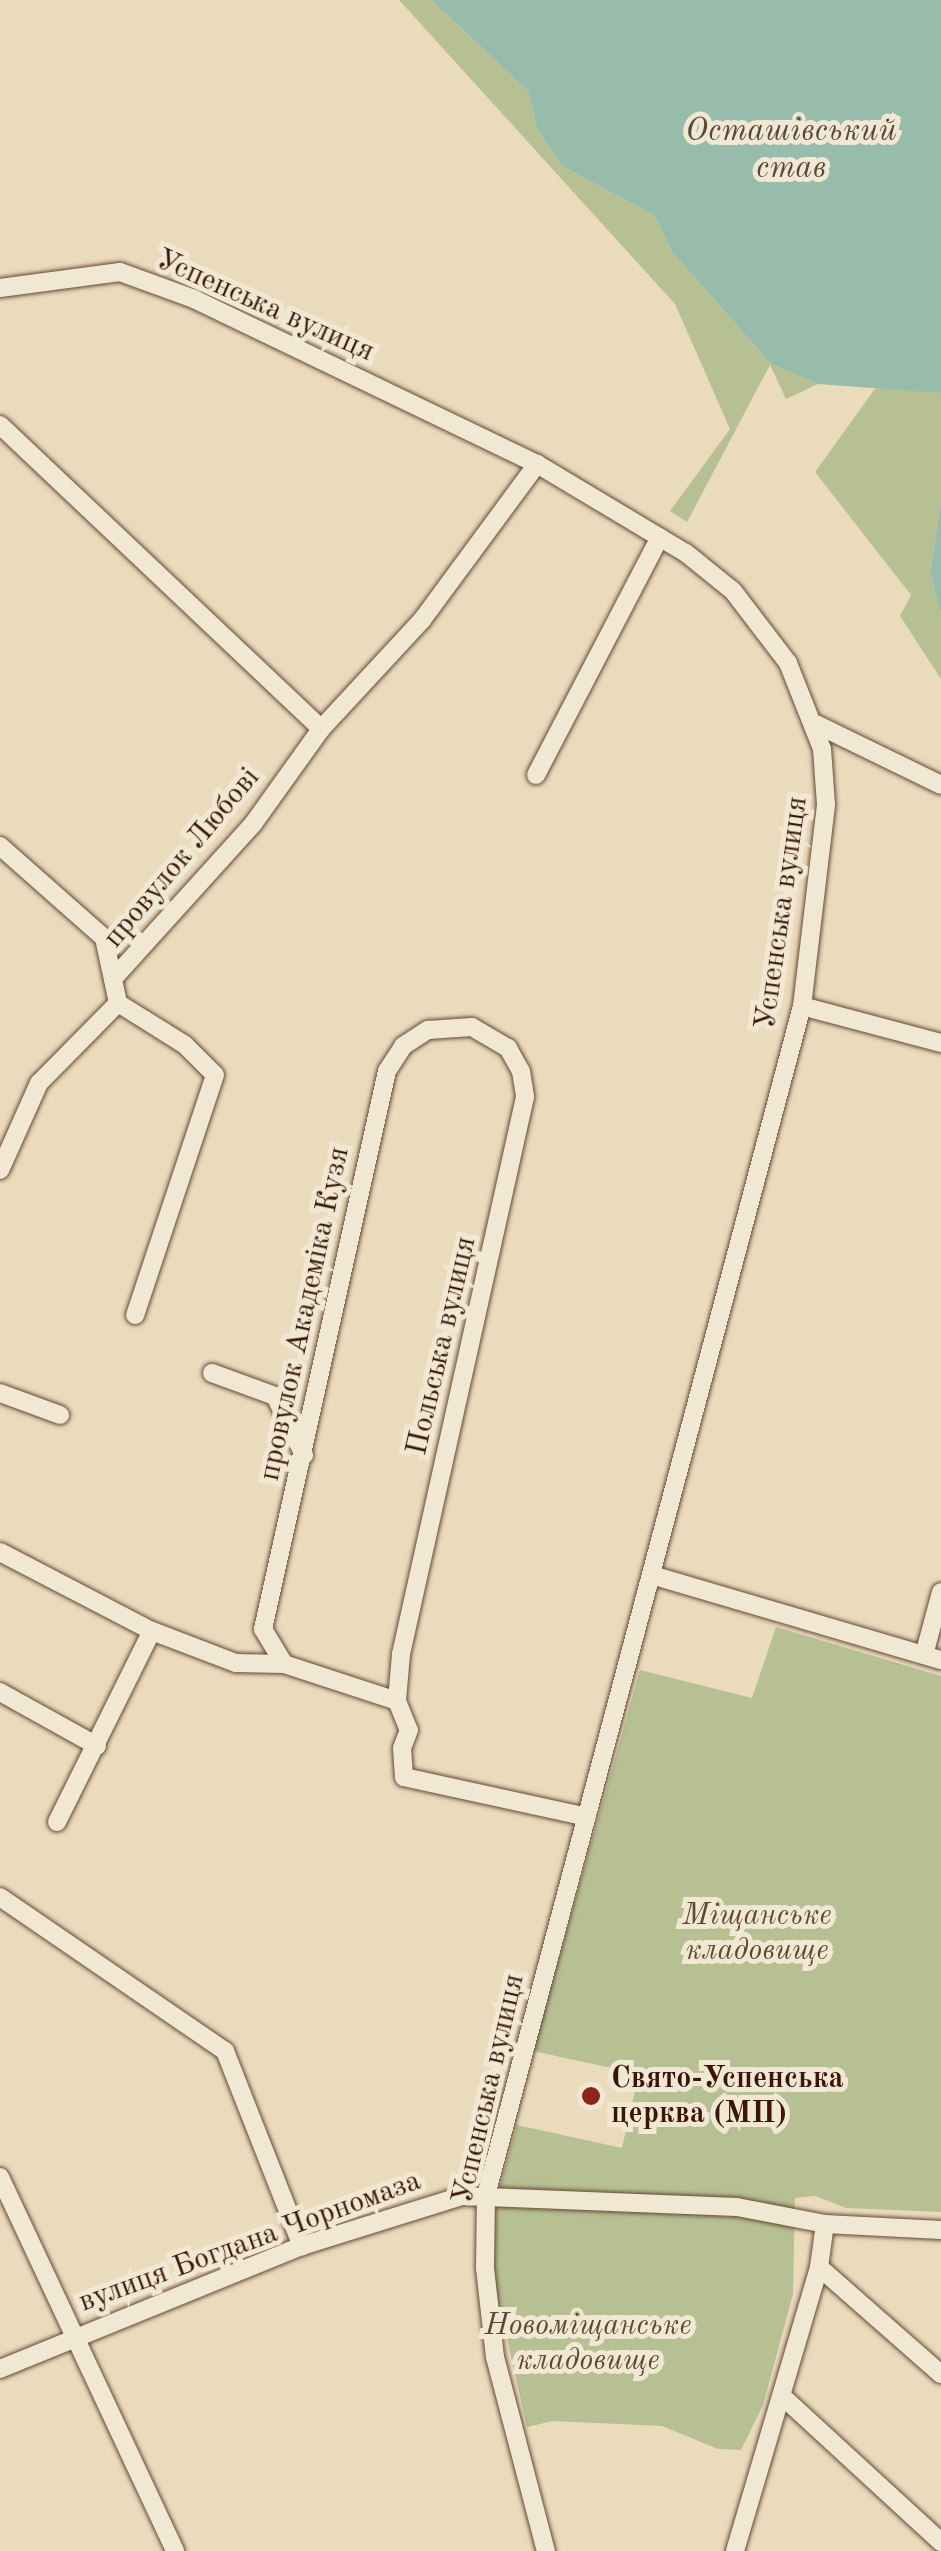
<!DOCTYPE html>
<meta charset="utf-8">
<style>
body{margin:0}
#map{position:relative;width:941px;height:2551px;overflow:hidden;background:#eadbbd;font-family:"Old Standard TT",serif}
div>[style]{position:absolute}
.green>*{inset:0;background:#b6c092}
.water>*{inset:0;background:#98bcac}
.roads{filter:drop-shadow(0 0 2px #654835) drop-shadow(0 0 2px #654835)}
.minor>*{height:18px;margin:-9px;padding:0 9px;transform-origin:9px;border-radius:9px;background:#f1e8d4}
.dots>*{width:28px;height:28px;translate:-50% -50%;box-sizing:border-box;border:5px solid #f1e8d4;border-radius:50%}
span{translate:-50% -50%;white-space:nowrap;text-align:center;line-height:1.15;-webkit-text-stroke:10px #f1e8d4;paint-order:stroke}
.street-label{font-size:30px;color:#391708}
.park-label{font-size:30px;color:#5e4a31;font-style:italic}
.poi-label{font-size:30px;color:#391708;font-weight:700}
.left{translate:0 -50%;text-align:left}
.water-label{font-size:32px;color:#564939;font-style:italic}
</style>
<div id="map">
<div class="green">
<div style="clip-path:polygon(399px 0,431px 0,528px 91px,537px 129px,562px 166px,655px 216px,672px 252px,771px 364px,818px 384px,786px 399px,770px 365px,687px 522px,670px 511px,730px 429px,675px 304px)"></div>
<div style="clip-path:polygon(877px 386px,941px 393px,941px 501px,930px 573px,941px 614px,941px 679px,900px 616px,911px 595px,815px 472px)"></div>
<div style="clip-path:polygon(776px 1627px,941px 1676px,941px 2212px,846px 2208px,815px 2196px,795px 2198px,793px 2294px,763px 2405px,741px 2450px,718px 2449px,662px 2426px,553px 2421px,527px 2427px,494px 2281px,493px 2212px,517px 2125px,622px 2148px,639px 2074px,533px 2051px,640px 1670px,752px 1698px)"></div>
</div>
<div class="water">
<div style="clip-path:polygon(431px 0,941px 0,941px 393px,818px 384px,771px 364px,672px 252px,655px 216px,562px 166px,537px 129px,528px 91px)"></div>
<div style="clip-path:polygon(941px 501px,941px 614px,930px 573px)"></div>
</div>
<div class="roads">
<div class="minor">
<div style="left:0;top:288px;width:121px;rotate:-7.6deg"></div>
<div style="left:120px;top:272px;width:79px;rotate:20deg"></div>
<div style="left:194px;top:299px;width:381px;rotate:25.7deg"></div>
<div style="left:537px;top:464px;width:174px;rotate:30.9deg"></div>
<div style="left:686px;top:553px;width:60px;rotate:39deg"></div>
<div style="left:733px;top:591px;width:91px;rotate:52.6deg"></div>
<div style="left:788px;top:663px;width:92px;rotate:68.4deg"></div>
<div style="left:822px;top:749px;width:56px;rotate:85.9deg"></div>
<div style="left:826px;top:805px;width:202px;rotate:96.8deg"></div>
<div style="left:802px;top:1006px;width:1230px;rotate:104.88deg"></div>
<div style="left:486px;top:2195px;width:73px;rotate:90.8deg"></div>
<div style="left:485px;top:2268px;width:90px;rotate:83.6deg"></div>
<div style="left:495px;top:2357px;width:201px;rotate:75.3deg"></div>
<div style="left:0;top:425px;width:442px;rotate:43.4deg"></div>
<div style="left:321px;top:729px;width:117px;rotate:125.6deg"></div>
<div style="left:253px;top:824px;width:209px;rotate:132.1deg"></div>
<div style="left:816px;top:724px;width:139px;rotate:26deg"></div>
<div style="left:321px;top:729px;width:149px;rotate:-47.2deg"></div>
<div style="left:422px;top:620px;width:194px;rotate:-53.6deg"></div>
<div style="left:536px;top:775px;width:268px;rotate:-62.5deg"></div>
<div style="left:0;top:846px;width:139px;rotate:41.5deg"></div>
<div style="left:104px;top:938px;width:66px;rotate:77.8deg"></div>
<div style="left:118px;top:1003px;width:112px;rotate:134.6deg"></div>
<div style="left:39px;top:1083px;width:95px;rotate:114.1deg"></div>
<div style="left:118px;top:1003px;width:79px;rotate:32.1deg"></div>
<div style="left:185px;top:1045px;width:42px;rotate:45deg"></div>
<div style="left:215px;top:1075px;width:253px;rotate:108.4deg"></div>
<div style="left:802px;top:1006px;width:144px;rotate:14.9deg"></div>
<div style="left:212px;top:1373px;width:67px;rotate:20.1deg"></div>
<div style="left:275px;top:1396px;width:66px;rotate:63.8deg"></div>
<div style="left:0;top:1393px;width:64px;rotate:20.1deg"></div>
<div style="left:0;top:1552px;width:171px;rotate:27.5deg"></div>
<div style="left:152px;top:1631px;width:90px;rotate:20.9deg"></div>
<div style="left:236px;top:1663px;width:48px;rotate:1.2deg"></div>
<div style="left:284px;top:1664px;width:119px;rotate:18.1deg"></div>
<div style="left:655px;top:1576px;width:298px;rotate:16.4deg"></div>
<div style="left:924px;top:1655px;width:65px;rotate:-74.9deg"></div>
<div style="left:284px;top:1664px;width:41px;rotate:-121deg"></div>
<div style="left:263px;top:1629px;width:572px;rotate:-77.47deg"></div>
<div style="left:387px;top:1071px;width:30px;rotate:-57deg"></div>
<div style="left:403px;top:1046px;width:30px;rotate:-33deg"></div>
<div style="left:428px;top:1030px;width:44px;rotate:-3.9deg"></div>
<div style="left:472px;top:1027px;width:42px;rotate:30.3deg"></div>
<div style="left:508px;top:1048px;width:26px;rotate:61deg"></div>
<div style="left:521px;top:1071px;width:26px;rotate:81deg"></div>
<div style="left:525px;top:1097px;width:571px;rotate:102.55deg"></div>
<div style="left:401px;top:1654px;width:47px;rotate:94.9deg"></div>
<div style="left:397px;top:1701px;width:31px;rotate:68deg"></div>
<div style="left:409px;top:1730px;width:19px;rotate:111deg"></div>
<div style="left:402px;top:1748px;width:29px;rotate:86deg"></div>
<div style="left:404px;top:1777px;width:187px;rotate:12.3deg"></div>
<div style="left:0;top:1692px;width:111px;rotate:29.1deg"></div>
<div style="left:57px;top:1822px;width:213px;rotate:-63.6deg"></div>
<div style="left:0;top:1897px;width:273px;rotate:34.4deg"></div>
<div style="left:225px;top:2051px;width:210px;rotate:68.5deg"></div>
<div style="left:0;top:2177px;width:413px;rotate:64.9deg"></div>
<div style="left:819px;top:2267px;width:162px;rotate:41.3deg"></div>
<div style="left:0;top:2369px;width:326px;rotate:-22.2deg"></div>
<div style="left:302px;top:2246px;width:168px;rotate:-17.4deg"></div>
<div style="left:462px;top:2196px;width:275px;rotate:2.3deg"></div>
<div style="left:737px;top:2207px;width:90px;rotate:10.9deg"></div>
<div style="left:825px;top:2224px;width:116px;rotate:3deg"></div>
<div style="left:782px;top:2396px;width:216px;rotate:42.6deg"></div>
<div style="left:735px;top:2551px;width:296px;rotate:-73.5deg"></div>
<div style="left:819px;top:2267px;width:43px;rotate:-82.1deg"></div>
</div>
</div>
<div class="dots">
<div style="left:591px;top:2096px;background:#8f2418"></div>
</div>
<div class="street-label">
<span style="left:265px;top:306px;rotate:24deg">Успенська вулиця</span>
<span style="left:182px;top:858px;rotate:-50deg">провулок Любові</span>
<span style="left:782px;top:913px;rotate:-82deg">Успенська вулиця</span>
<span style="left:305px;top:1314px;rotate:-78deg">провулок Академіка Кузя</span>
<span style="left:442px;top:1346px;rotate:-77deg">Польська вулиця</span>
<span style="left:489px;top:2089px;rotate:-77deg">Успенська вулиця</span>
<span style="left:250px;top:2242px;rotate:-20deg">вулиця Богдана Чорномаза</span>
</div>
<div class="park-label">
<span style="left:757px;top:1933px">Міщанське<br>кладовище</span>
<span style="left:588px;top:2343px">Новоміщанське<br>кладовище</span>
</div>
<div class="poi-label">
<span class="left" style="left:611px;top:2096px">Свято-Успенська<br>церква (МП)</span>
</div>
<div class="water-label">
<span style="left:791px;top:151px">Осташівський<br>став</span>
</div>
</div>
